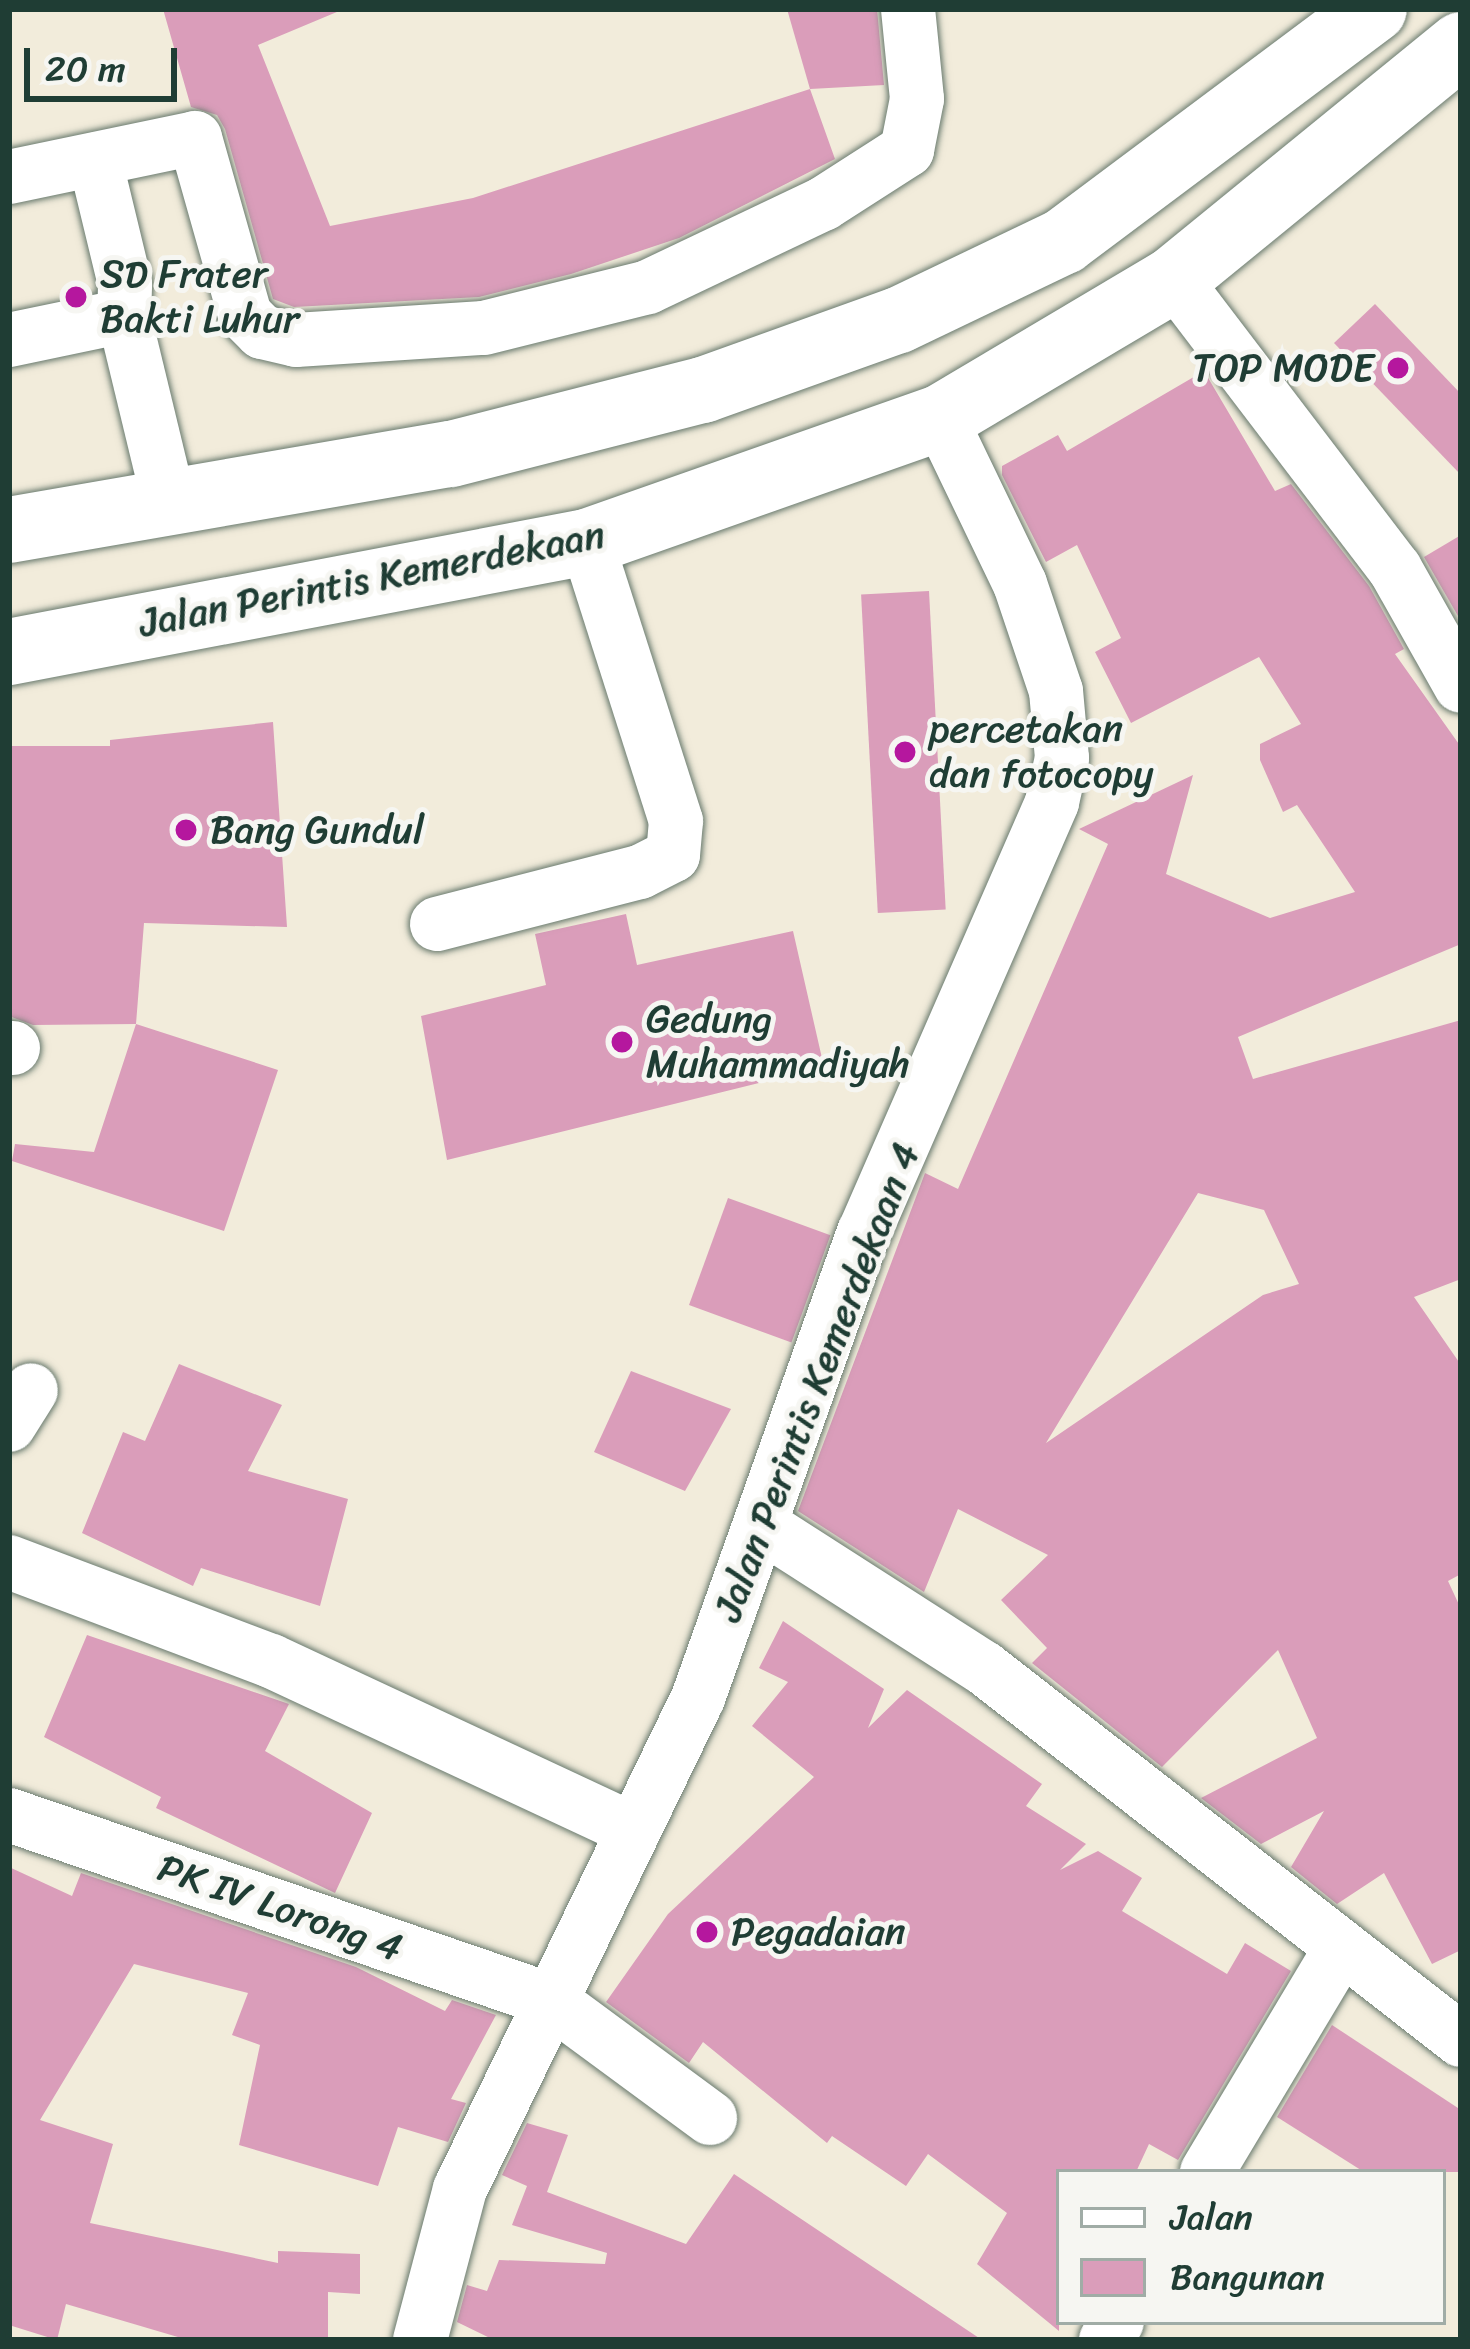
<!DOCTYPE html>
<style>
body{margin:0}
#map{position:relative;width:1470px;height:2349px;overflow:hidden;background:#f2ecdb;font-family:Sriracha,sans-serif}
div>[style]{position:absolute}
.building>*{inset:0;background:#da9dba;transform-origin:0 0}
.roads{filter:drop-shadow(0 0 3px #697a6e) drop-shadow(0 0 3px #697a6e)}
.minor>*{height:54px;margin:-27px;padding:0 27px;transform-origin:27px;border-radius:27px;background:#fff}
.highway>*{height:66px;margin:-33px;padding:0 33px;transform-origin:33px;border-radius:33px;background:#fff}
.dots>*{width:33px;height:33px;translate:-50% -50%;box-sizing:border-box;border:6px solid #f6f6f2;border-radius:50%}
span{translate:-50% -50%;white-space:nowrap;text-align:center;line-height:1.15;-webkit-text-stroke:10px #f6f6f2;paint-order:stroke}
.poi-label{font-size:39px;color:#1f3d34}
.left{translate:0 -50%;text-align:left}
.right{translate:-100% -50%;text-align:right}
.street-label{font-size:39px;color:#1f3d34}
.frame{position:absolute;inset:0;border:12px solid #1f3d34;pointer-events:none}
.legend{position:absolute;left:1056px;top:2169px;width:390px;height:156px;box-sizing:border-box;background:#f6f6f2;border:3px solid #a0aca6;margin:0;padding:15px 21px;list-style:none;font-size:36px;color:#1f3d34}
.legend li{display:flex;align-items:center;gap:24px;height:60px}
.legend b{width:60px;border:3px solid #a0aca6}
.scale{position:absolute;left:24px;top:48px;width:153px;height:54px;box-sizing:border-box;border:6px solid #1f3d34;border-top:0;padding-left:15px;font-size:36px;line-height:42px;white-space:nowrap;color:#1f3d34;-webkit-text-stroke:9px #f6f6f2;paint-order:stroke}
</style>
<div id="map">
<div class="building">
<div style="clip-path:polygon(163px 9px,344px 9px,258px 45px,330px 226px,473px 198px,810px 89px,835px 159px,679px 238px,571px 274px,479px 297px,294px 307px,273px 299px,225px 129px,217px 115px,191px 107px)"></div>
<div style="clip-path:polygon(787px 9px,877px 9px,884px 85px,810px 89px)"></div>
<div style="clip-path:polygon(1375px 304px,1461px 394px,1461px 475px,1334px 343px)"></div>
<div style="clip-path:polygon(evenodd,1204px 371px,1275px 491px,1291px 484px,1369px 586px,1404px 649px,1395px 654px,1461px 747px,1461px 944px,1238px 1037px,1253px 1079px,1461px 1020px,1461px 1279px,1414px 1297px,1461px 1365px,1461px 1574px,1448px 1581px,1461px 1609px,1461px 1950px,1432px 1964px,1384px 1873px,1337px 1904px,1291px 1867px,1324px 1811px,1261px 1844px,1201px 1798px,1317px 1738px,1278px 1650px,1162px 1767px,1032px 1663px,1047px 1648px,1001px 1600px,1048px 1555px,958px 1509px,924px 1592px,798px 1511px,925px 1173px,958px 1189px,1108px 844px,1079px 829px,1193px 775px,1166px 874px,1270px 918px,1355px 892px,1297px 805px,1283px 812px,1260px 760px,1260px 744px,1301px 724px,1259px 657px,1131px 723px,1095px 652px,1121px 638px,1077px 545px,1046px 562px,1002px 475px,1002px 466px,1058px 435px,1067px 451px,1204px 371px,1198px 1193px,1264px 1210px,1299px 1284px,1263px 1295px,1046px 1443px,1198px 1193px)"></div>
<div style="clip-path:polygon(1461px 535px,1461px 614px,1458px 616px,1424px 557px)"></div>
<div style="left:929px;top:591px;width:319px;height:68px;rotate:87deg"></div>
<div style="clip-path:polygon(273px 722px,287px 927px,144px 923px,136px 1024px,33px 1025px,9px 1016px,12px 746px,110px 746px,110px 740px)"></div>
<div style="clip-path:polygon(626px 914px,637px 965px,793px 931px,824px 1067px,447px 1160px,421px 1016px,546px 985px,535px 934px)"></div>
<div style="clip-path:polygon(136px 1024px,278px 1070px,224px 1231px,12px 1161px,15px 1144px,94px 1152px)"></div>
<div style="left:728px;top:1198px;width:109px;height:114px;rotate:20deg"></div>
<div style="clip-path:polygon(179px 1364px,282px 1405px,248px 1471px,348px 1499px,320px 1606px,201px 1568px,193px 1586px,82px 1533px,123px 1432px,145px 1441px)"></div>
<div style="clip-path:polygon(631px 1371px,731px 1409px,685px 1491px,594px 1452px)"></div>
<div style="clip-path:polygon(783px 1621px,884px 1689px,868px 1728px,907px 1690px,1042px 1784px,1026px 1806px,1086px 1844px,1060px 1870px,1098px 1851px,1142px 1878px,1122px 1911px,1227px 1974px,1245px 1943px,1291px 1971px,1178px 2160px,1149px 2144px,1136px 2172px,1059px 2172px,1059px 2331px,977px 2264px,1007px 2213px,928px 2154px,906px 2186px,832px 2136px,827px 2143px,703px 2042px,689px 2063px,606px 2002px,668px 1914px,814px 1777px,752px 1726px,788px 1682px,759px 1668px)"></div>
<div style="clip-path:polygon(87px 1635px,289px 1704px,265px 1751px,372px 1813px,335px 1893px,156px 1808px,161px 1797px,44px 1737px)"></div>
<div style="clip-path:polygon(9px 1867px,72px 1896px,81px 1873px,356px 1967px,445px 2011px,452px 2000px,496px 2015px,451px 2099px,466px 2103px,448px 2142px,398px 2127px,378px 2186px,239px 2145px,260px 2045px,232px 2035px,248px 1993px,134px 1964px,40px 2120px,113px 2144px,90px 2223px,278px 2263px,278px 2251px,360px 2254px,360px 2294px,328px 2292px,328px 2340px,188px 2340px,66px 2304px,57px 2340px,9px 2325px)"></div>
<div style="clip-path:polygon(1332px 2025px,1461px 2110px,1461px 2172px,1364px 2172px,1277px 2117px)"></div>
<div style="clip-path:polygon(527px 2123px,568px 2135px,547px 2192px,686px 2244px,734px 2174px,982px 2340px,494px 2340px,457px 2322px,467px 2285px,487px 2291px,499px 2260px,605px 2264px,607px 2253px,512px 2225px,527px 2186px,502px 2175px)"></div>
</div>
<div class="roads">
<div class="minor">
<div style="left:9px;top:177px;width:190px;rotate:-11.8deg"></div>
<div style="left:195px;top:138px;width:184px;rotate:74.2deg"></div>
<div style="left:245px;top:315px;width:24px;rotate:45deg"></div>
<div style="left:262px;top:332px;width:35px;rotate:13deg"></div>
<div style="left:296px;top:340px;width:188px;rotate:-3.7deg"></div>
<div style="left:484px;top:328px;width:169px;rotate:-14deg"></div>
<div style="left:648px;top:287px;width:194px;rotate:-25.4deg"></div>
<div style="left:823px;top:204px;width:100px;rotate:-32.7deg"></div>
<div style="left:907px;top:150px;width:52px;rotate:-78.9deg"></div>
<div style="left:917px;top:99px;width:90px;rotate:-95.7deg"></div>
<div style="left:1174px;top:279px;width:365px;rotate:52.7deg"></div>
<div style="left:1395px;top:569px;width:134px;rotate:60.6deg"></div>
<div style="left:124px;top:316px;width:195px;rotate:76.4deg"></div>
<div style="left:9px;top:340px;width:117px;rotate:-11.8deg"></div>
<div style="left:124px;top:316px;width:32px;rotate:-88deg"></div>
<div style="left:125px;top:284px;width:128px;rotate:-103.6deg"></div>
<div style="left:437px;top:924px;width:210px;rotate:-14.4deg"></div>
<div style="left:640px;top:872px;width:37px;rotate:-27deg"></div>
<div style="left:673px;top:855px;width:34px;rotate:-85deg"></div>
<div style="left:676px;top:821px;width:293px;rotate:-107.7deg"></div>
<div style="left:9px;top:1048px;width:4px"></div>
<div style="left:9px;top:1425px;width:41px;rotate:-57.8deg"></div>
<div style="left:764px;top:1527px;width:261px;rotate:32.7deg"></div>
<div style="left:984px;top:1668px;width:605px;rotate:37.95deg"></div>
<div style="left:9px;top:1562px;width:280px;rotate:20.7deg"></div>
<div style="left:271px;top:1661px;width:400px;rotate:25deg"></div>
<div style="left:9px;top:1815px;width:572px;rotate:18.88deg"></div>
<div style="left:550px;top:2000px;width:199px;rotate:36.4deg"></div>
<div style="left:1207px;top:2172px;width:259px;rotate:-59.1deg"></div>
<div style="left:420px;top:2340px;width:156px;rotate:-75.2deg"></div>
<div style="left:460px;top:2189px;width:546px;rotate:-64.14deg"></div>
<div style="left:698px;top:1698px;width:494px;rotate:-70.4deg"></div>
<div style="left:864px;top:1233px;width:470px;rotate:-66.4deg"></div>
<div style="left:1052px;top:802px;width:45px;rotate:-77.2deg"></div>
<div style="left:1062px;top:758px;width:67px;rotate:-95.1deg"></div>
<div style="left:1056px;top:691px;width:113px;rotate:-108.6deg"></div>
<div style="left:1020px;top:584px;width:184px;rotate:-115.7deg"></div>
<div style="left:1106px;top:2340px;width:21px;rotate:-59deg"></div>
</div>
<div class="highway">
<div style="left:9px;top:530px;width:448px;rotate:-9.8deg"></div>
<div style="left:451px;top:454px;width:260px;rotate:-14.3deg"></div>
<div style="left:703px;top:390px;width:208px;rotate:-19.7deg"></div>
<div style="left:899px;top:320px;width:183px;rotate:-25.6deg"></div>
<div style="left:1064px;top:241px;width:387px;rotate:-36.8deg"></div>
<div style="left:9px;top:652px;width:588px;rotate:-10.78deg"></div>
<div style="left:587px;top:542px;width:374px;rotate:-19.4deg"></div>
<div style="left:940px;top:418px;width:272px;rotate:-30.7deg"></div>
<div style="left:1174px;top:279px;width:370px;rotate:-39.2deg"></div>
</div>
</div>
<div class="dots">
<div style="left:76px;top:297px;background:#b5179e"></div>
<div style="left:1398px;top:368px;background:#b5179e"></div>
<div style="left:905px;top:752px;background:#b5179e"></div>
<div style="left:186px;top:830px;background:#b5179e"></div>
<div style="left:622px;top:1042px;background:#b5179e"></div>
<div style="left:707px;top:1932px;background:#b5179e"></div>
</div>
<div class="poi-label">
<span class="left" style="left:100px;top:297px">SD Frater<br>Bakti Luhur</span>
<span class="right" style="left:1374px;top:368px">TOP MODE</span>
<span class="left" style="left:929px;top:752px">percetakan<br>dan fotocopy</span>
<span class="left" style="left:210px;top:830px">Bang Gundul</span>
<span class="left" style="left:646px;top:1042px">Gedung<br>Muhammadiyah</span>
<span class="left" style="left:731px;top:1932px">Pegadaian</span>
</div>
<div class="street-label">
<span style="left:372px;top:579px;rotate:-11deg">Jalan Perintis Kemerdekaan</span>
<span style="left:817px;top:1382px;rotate:-69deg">Jalan Perintis Kemerdekaan 4</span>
<span style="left:280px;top:1908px;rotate:19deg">PK IV Lorong 4</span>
</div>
<div class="frame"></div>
<ul class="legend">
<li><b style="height:15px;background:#fff"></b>Jalan</li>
<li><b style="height:33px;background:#da9dba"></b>Bangunan</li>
</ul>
<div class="scale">20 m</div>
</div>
